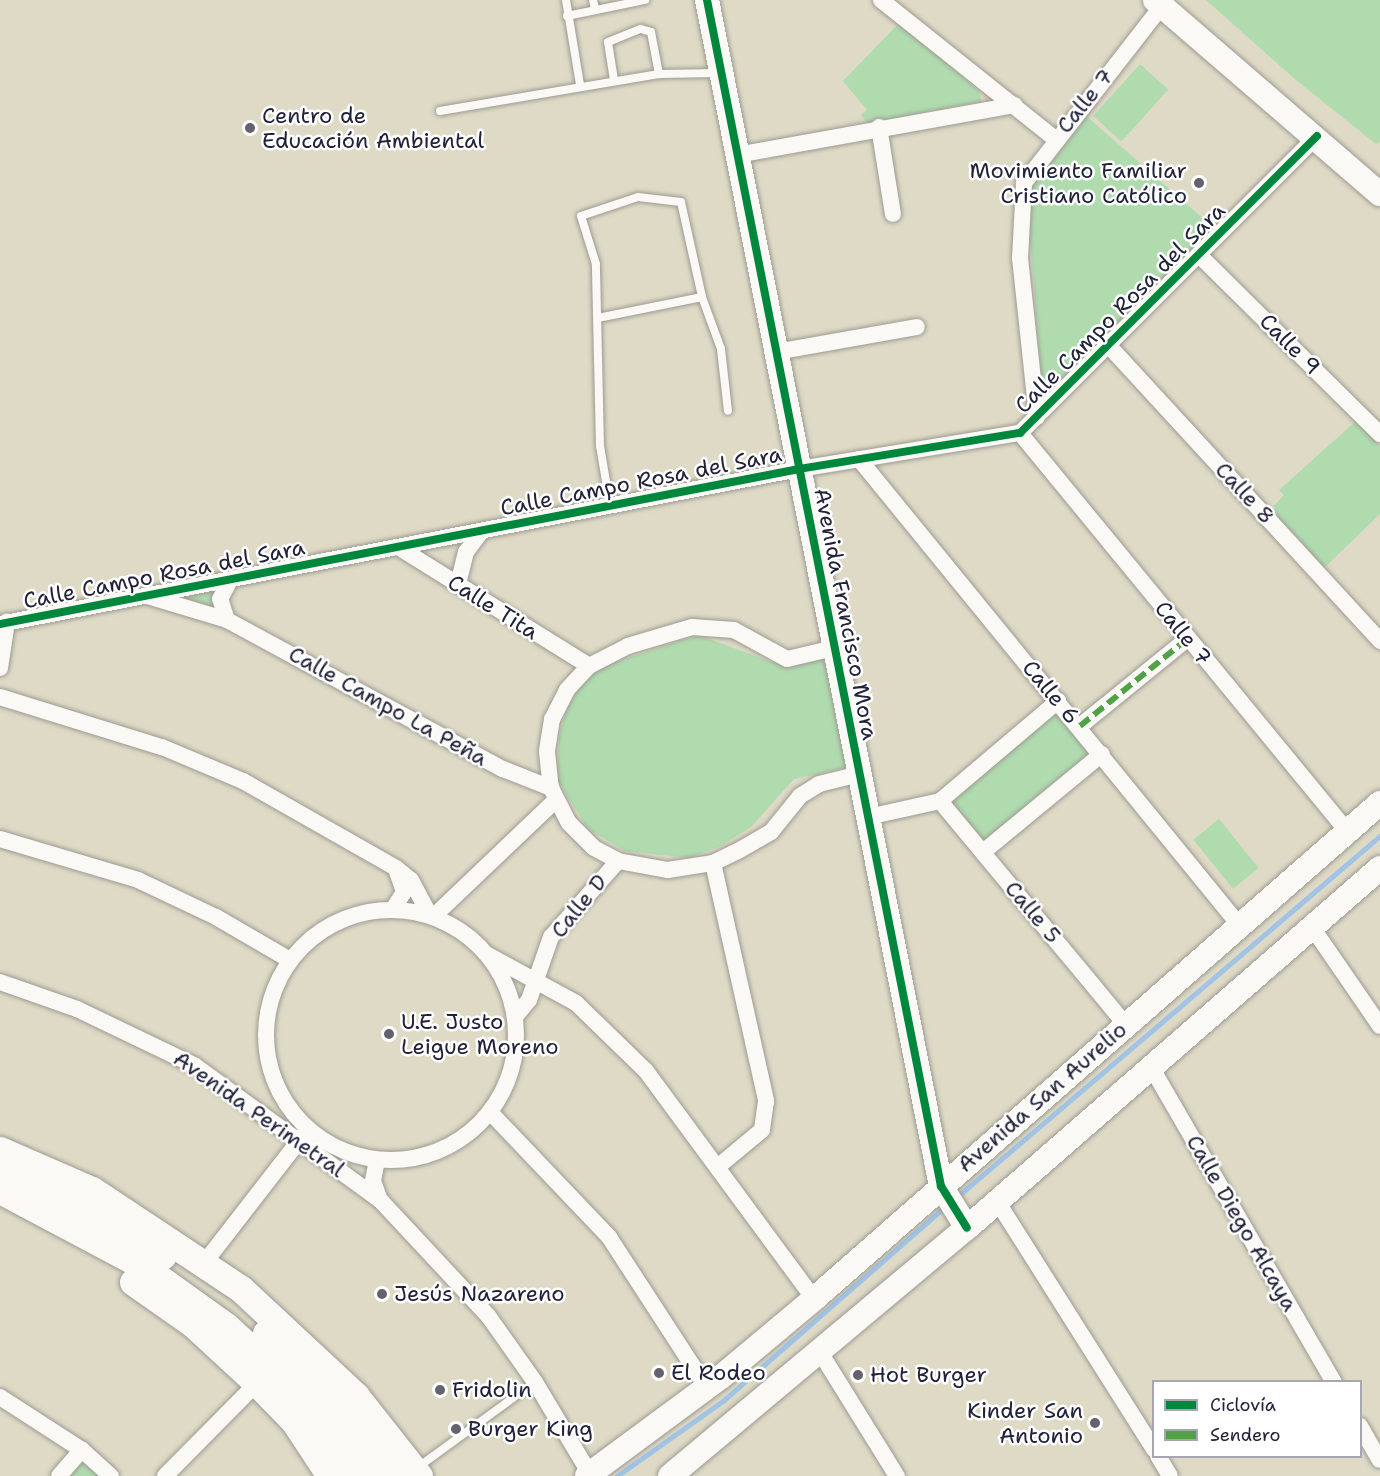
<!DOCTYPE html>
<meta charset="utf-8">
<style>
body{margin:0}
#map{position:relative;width:1380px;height:1476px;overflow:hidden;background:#dedac6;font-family:"Shantell Sans",sans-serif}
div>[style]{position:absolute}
.green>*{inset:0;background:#b0dbaf;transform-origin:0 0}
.stream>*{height:4.5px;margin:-2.25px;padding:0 2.25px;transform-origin:2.25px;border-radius:2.25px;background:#a0c3e6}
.roads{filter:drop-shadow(0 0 2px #9d9a92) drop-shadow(0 0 2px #9d9a92)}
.lane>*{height:8px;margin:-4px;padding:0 4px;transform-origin:4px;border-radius:4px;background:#faf9f6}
.street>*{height:16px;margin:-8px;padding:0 8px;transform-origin:8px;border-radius:8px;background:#faf9f6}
.street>.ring{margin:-8px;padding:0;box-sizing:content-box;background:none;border:16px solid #faf9f6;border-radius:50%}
.secondary>*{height:24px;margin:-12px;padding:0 12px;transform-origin:12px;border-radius:12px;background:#faf9f6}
.primary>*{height:27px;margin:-13.5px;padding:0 13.5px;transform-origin:13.5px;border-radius:13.5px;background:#faf9f6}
.quiet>*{height:6px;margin-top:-3px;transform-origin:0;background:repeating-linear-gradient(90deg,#50a245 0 12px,transparent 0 18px)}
.cycleway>*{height:8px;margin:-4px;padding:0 4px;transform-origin:4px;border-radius:4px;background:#00873e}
.dots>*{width:16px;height:16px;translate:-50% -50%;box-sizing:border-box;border:3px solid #fff;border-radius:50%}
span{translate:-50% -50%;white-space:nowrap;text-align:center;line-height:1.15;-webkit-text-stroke:5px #fff;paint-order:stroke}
.street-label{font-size:22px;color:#22223b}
.poi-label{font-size:22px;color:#22223b}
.left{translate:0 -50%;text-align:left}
.right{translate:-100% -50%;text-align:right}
.legend{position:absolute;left:1152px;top:1380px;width:210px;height:78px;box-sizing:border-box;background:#fff;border:2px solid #a7a7b1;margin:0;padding:8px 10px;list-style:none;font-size:18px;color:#22223b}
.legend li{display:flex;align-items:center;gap:12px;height:30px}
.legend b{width:30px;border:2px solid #a7a7b1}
</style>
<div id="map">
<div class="green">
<div style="clip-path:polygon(1206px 0,1380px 0,1380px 142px,1376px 144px,1296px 80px)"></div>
<div style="clip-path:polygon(900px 22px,980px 92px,981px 102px,867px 123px,861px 115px,867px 110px,843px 81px)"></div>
<div style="left:1140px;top:64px;width:38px;height:70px;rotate:42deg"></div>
<div style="clip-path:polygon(1084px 114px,1214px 228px,1053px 394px,1042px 389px,1028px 210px,1034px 180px)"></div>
<div style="clip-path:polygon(1356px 421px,1380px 446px,1380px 514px,1324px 568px,1271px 509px,1284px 495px,1279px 490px)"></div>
<div style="clip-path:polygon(218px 591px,216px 609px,187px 600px,187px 596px)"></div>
<div style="clip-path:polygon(698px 635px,789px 668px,826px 652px,850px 767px,794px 779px,751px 827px,721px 846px,689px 858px,625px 851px,588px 829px,557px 779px,559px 736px,567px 708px,582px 683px,603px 666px)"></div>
<div style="left:1056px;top:711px;width:56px;height:139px;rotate:50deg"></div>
<div style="left:1219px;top:819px;width:63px;height:33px;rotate:51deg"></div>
<div style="clip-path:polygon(82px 1461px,101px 1476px,68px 1476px)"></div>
</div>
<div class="stream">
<div style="left:957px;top:1197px;width:556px;rotate:-40.48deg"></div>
<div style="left:617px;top:1476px;width:130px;rotate:-35.3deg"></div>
<div style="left:723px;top:1401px;width:296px;rotate:-41.2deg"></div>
</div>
<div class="roads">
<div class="lane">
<div style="left:566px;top:0;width:86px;rotate:80.6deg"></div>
<div style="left:593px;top:0;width:9px;rotate:77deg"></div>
<div style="left:567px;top:16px;width:80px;rotate:-11.6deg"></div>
<div style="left:614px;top:80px;width:38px;rotate:-99deg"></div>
<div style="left:608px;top:42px;width:35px;rotate:-22deg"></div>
<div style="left:641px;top:29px;width:10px;rotate:17deg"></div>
<div style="left:651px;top:32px;width:43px;rotate:79.2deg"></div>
<div style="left:440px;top:111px;width:222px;rotate:-9.6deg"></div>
<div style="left:659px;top:74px;width:59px;rotate:-1deg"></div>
<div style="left:598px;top:318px;width:106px;rotate:-11.4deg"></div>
<div style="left:610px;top:505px;width:60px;rotate:-99.6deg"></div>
<div style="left:600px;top:446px;width:182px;rotate:-91.3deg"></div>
<div style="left:596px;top:264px;width:50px;rotate:-107.4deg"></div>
<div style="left:581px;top:216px;width:60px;rotate:-18.4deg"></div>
<div style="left:638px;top:197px;width:43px;rotate:6.6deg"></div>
<div style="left:681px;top:202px;width:97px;rotate:77.5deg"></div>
<div style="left:702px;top:297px;width:55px;rotate:69.9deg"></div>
<div style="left:721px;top:349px;width:62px;rotate:83.6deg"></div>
<div style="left:417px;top:1468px;width:146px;rotate:-36.1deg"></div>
</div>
<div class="street">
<div style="left:881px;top:0;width:221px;rotate:38.6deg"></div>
<div style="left:879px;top:127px;width:88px;rotate:80.9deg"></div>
<div style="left:737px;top:155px;width:282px;rotate:-10.2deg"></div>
<div style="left:1199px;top:255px;width:255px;rotate:44.7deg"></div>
<div style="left:1109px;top:346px;width:401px;rotate:47.4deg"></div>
<div style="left:776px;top:352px;width:143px;rotate:-10.1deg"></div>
<div style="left:1037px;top:417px;width:160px;rotate:-96.1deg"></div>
<div style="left:1020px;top:258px;width:75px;rotate:-86.9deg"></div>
<div style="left:1024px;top:183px;width:224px;rotate:-52.1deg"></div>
<div style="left:1020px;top:433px;width:515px;rotate:50.59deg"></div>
<div style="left:859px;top:459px;width:603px;rotate:50.79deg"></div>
<div style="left:398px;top:547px;width:225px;rotate:31.9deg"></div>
<div style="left:458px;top:584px;width:33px;rotate:-76deg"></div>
<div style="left:466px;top:552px;width:26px;rotate:-53deg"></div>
<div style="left:147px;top:596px;width:84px;rotate:16.7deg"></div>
<div style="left:227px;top:620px;width:314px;rotate:28.4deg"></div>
<div style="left:503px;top:769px;width:52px;rotate:21.6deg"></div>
<div style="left:227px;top:620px;width:22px;rotate:-108deg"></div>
<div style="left:220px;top:599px;width:21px;rotate:-62deg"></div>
<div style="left:0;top:624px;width:814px;rotate:-10.98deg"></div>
<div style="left:799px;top:469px;width:224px;rotate:-9.3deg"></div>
<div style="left:1020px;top:433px;width:420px;rotate:-45deg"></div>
<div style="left:834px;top:648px;width:48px;rotate:166.8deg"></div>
<div style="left:787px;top:659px;width:60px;rotate:-151.3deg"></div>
<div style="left:734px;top:630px;width:42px;rotate:-175.9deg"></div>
<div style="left:692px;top:627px;width:67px;rotate:163.5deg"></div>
<div style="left:628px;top:646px;width:44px;rotate:152.9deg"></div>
<div style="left:589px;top:666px;width:33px;rotate:133deg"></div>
<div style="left:567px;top:690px;width:33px;rotate:117deg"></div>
<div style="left:552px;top:719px;width:33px;rotate:99deg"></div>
<div style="left:547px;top:752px;width:36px;rotate:84deg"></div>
<div style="left:551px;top:788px;width:39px;rotate:63deg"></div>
<div style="left:569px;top:823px;width:35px;rotate:45deg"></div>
<div style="left:594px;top:848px;width:27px;rotate:28deg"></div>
<div style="left:618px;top:861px;width:51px;rotate:10.2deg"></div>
<div style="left:668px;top:870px;width:46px;rotate:-8.8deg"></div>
<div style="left:713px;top:863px;width:28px;rotate:-26deg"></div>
<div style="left:738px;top:851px;width:38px;rotate:-30deg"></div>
<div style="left:771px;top:832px;width:46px;rotate:-51.1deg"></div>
<div style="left:800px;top:796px;width:22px;rotate:-32deg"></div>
<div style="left:819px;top:784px;width:42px;rotate:-13.7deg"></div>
<div style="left:0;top:668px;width:47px;rotate:-81.3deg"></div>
<div style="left:0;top:697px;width:170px;rotate:17.2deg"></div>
<div style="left:162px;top:747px;width:88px;rotate:22.8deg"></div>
<div style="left:243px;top:781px;width:176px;rotate:29.6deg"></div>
<div style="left:396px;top:868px;width:19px;rotate:39deg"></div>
<div style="left:411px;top:880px;width:40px;rotate:62deg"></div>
<div style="left:1080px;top:726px;width:138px;rotate:-39.1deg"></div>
<div style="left:940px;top:801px;width:290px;rotate:50.3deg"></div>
<div style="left:868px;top:817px;width:74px;rotate:-12.5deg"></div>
<div style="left:940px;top:801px;width:155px;rotate:-40.3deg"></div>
<div style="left:0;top:839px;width:144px;rotate:16.5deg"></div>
<div style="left:138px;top:880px;width:86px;rotate:25.4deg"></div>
<div style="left:216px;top:917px;width:86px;rotate:30.2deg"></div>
<div style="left:983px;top:852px;width:154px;rotate:-39.5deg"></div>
<div style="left:713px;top:863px;width:244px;rotate:77.4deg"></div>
<div style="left:766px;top:1101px;width:29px;rotate:98deg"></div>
<div style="left:762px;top:1130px;width:55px;rotate:140.2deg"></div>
<div style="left:393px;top:909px;width:20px;rotate:-57deg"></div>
<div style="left:404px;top:892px;width:24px;rotate:-109deg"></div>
<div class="ring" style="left:266px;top:910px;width:234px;height:234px"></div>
<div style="left:434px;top:916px;width:168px;rotate:-43.6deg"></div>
<div style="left:1312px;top:927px;width:120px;rotate:55.5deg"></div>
<div style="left:488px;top:955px;width:100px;rotate:28.6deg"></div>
<div style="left:576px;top:1003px;width:98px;rotate:44.2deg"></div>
<div style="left:646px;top:1071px;width:283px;rotate:53.6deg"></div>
<div style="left:0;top:982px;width:82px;rotate:19.3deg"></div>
<div style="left:77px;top:1009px;width:130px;rotate:25.6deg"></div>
<div style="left:194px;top:1065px;width:231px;rotate:36deg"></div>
<div style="left:381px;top:1201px;width:158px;rotate:47deg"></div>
<div style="left:489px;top:1317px;width:80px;rotate:54.7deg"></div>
<div style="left:535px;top:1382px;width:107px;rotate:59.1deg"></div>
<div style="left:515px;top:1017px;width:22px;rotate:-51deg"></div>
<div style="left:529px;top:1000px;width:67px;rotate:-70.8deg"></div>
<div style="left:551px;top:937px;width:101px;rotate:-48.6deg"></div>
<div style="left:1150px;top:1065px;width:367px;rotate:59.9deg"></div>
<div style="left:490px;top:1112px;width:173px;rotate:46.4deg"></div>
<div style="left:609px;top:1237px;width:180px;rotate:57deg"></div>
<div style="left:377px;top:1160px;width:21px;rotate:101deg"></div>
<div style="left:373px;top:1181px;width:20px;rotate:70deg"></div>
<div style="left:997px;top:1201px;width:294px;rotate:57.7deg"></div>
<div style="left:205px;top:1262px;width:165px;rotate:-52.2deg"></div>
<div style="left:820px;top:1352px;width:146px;rotate:58.2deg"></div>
<div style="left:0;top:1397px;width:98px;rotate:32.9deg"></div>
<div style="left:82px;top:1450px;width:39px;rotate:42deg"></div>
<div style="left:1360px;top:1426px;width:39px;rotate:60deg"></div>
<div style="left:1158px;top:1456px;width:23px;rotate:59deg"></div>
<div style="left:59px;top:1476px;width:35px;rotate:-49deg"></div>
<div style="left:165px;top:1476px;width:131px;rotate:-45.3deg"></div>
</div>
<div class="secondary">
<div style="left:707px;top:0;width:1209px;rotate:78.84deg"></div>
<div style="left:941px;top:1186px;width:49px;rotate:58.2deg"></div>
<div style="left:1155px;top:0;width:297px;rotate:40.8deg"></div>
<div style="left:587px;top:1476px;width:168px;rotate:-36.5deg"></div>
<div style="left:722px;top:1376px;width:120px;rotate:-39.9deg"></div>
<div style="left:814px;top:1299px;width:753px;rotate:-41.23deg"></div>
<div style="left:670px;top:1476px;width:387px;rotate:-39.9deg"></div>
<div style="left:967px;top:1228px;width:548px;rotate:-41.08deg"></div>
</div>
<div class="primary">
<div style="left:0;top:1150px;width:100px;rotate:23.5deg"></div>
<div style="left:92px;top:1190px;width:179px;rotate:33.6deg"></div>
<div style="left:241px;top:1289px;width:157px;rotate:42.9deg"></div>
<div style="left:356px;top:1396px;width:102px;rotate:51.8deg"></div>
<div style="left:0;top:1170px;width:92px;rotate:24.3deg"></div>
<div style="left:84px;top:1208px;width:92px;rotate:31.3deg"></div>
<div style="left:0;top:1190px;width:160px;rotate:28deg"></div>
<div style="left:141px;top:1265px;width:105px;rotate:35.7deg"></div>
<div style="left:226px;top:1326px;width:68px;rotate:42.6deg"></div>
<div style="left:276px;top:1372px;width:134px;rotate:51.1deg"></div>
<div style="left:133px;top:1282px;width:73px;rotate:35deg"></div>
<div style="left:193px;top:1324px;width:87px;rotate:42.7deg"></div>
<div style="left:257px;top:1383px;width:53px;rotate:45.8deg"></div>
<div style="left:294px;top:1421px;width:66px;rotate:56.8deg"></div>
<div style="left:266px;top:1333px;width:112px;rotate:46.8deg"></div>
<div style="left:343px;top:1415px;width:78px;rotate:51.8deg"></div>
</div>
</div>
<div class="quiet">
<div style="left:1080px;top:726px;width:138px;rotate:-39.1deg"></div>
</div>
<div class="cycleway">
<div style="left:707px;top:0;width:1209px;rotate:78.84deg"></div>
<div style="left:941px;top:1186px;width:49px;rotate:58.2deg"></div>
<div style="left:0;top:624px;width:814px;rotate:-10.98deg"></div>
<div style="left:799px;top:469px;width:224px;rotate:-9.3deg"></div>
<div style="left:1020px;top:433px;width:420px;rotate:-45deg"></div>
</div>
<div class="dots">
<div style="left:250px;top:128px;background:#64626c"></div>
<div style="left:1199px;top:183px;background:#64626c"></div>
<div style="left:389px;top:1034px;background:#64626c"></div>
<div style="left:382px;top:1294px;background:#64626c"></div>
<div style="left:659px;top:1373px;background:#64626c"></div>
<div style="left:858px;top:1375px;background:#64626c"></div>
<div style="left:440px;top:1390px;background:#64626c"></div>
<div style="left:1095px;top:1423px;background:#64626c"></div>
<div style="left:456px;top:1429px;background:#64626c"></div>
</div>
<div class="street-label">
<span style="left:1085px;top:101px;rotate:-51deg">Calle 7</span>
<span style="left:1120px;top:308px;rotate:-45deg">Calle Campo Rosa del Sara</span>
<span style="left:1290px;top:344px;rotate:45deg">Calle 9</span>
<span style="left:641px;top:481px;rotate:-11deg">Calle Campo Rosa del Sara</span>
<span style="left:1245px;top:493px;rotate:47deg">Calle 8</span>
<span style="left:164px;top:574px;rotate:-11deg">Calle Campo Rosa del Sara</span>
<span style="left:493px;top:607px;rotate:32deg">Calle Tita</span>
<span style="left:846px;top:614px;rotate:79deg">Avenida Francisco Mora</span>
<span style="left:1183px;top:633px;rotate:51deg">Calle 7</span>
<span style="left:1051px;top:692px;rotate:50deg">Calle 6</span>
<span style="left:388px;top:706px;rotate:29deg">Calle Campo La Peña</span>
<span style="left:579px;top:906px;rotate:-51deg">Calle D</span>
<span style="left:1033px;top:912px;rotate:50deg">Calle 5</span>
<span style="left:1042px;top:1097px;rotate:-41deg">Avenida San Aurelio</span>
<span style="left:259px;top:1114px;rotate:35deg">Avenida Perimetral</span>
<span style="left:1242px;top:1223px;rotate:60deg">Calle Diego Alcaya</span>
</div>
<div class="poi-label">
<span class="left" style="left:262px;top:128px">Centro de<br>Educación Ambiental</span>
<span class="right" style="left:1187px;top:183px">Movimiento Familiar<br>Cristiano Católico</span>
<span class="left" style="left:401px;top:1034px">U.E. Justo<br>Leigue Moreno</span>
<span class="left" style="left:394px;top:1294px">Jesús Nazareno</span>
<span class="left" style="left:671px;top:1373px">El Rodeo</span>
<span class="left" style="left:870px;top:1375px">Hot Burger</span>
<span class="left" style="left:452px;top:1390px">Fridolin</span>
<span class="right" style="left:1083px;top:1423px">Kinder San<br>Antonio</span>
<span class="left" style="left:468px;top:1429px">Burger King</span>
</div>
<ul class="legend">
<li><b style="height:8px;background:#00873e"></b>Ciclovía</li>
<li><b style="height:8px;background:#50a245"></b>Sendero</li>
</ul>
</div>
